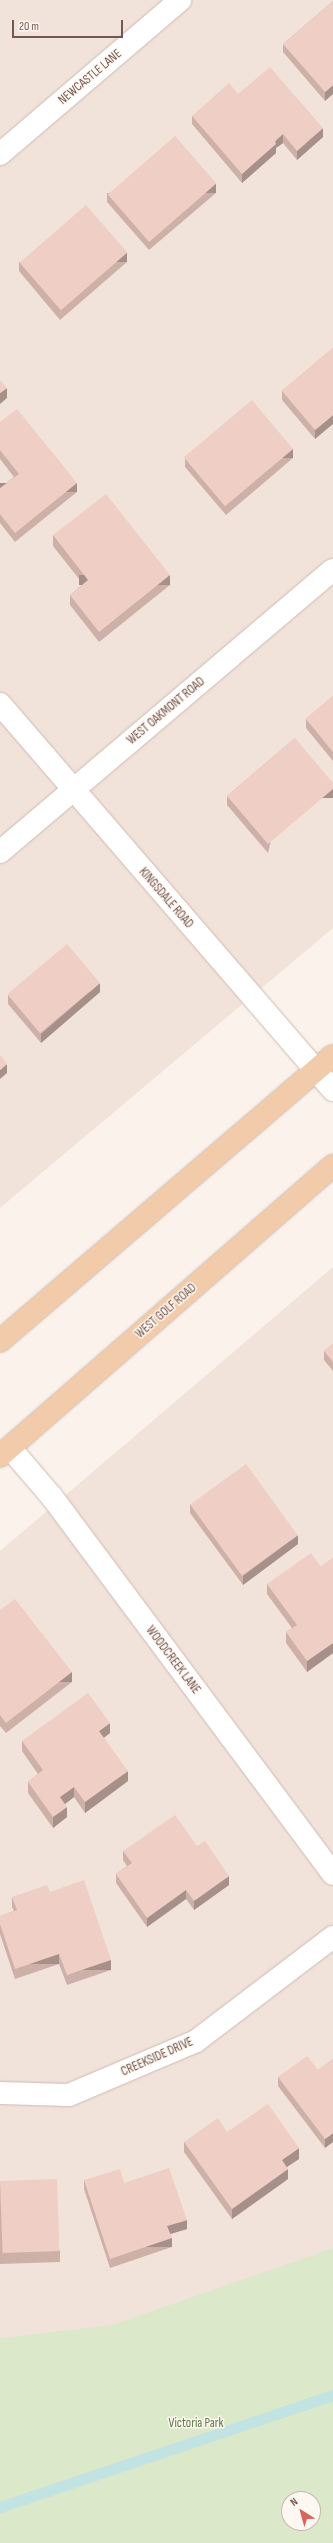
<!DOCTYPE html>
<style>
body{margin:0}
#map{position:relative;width:333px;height:2543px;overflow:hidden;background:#fbf2eb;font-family:"Sofia Sans Condensed",sans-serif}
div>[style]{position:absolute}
.residential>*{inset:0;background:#f2e3da}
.green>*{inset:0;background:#dbe8ca}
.stream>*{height:11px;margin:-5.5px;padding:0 5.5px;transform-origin:5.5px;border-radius:5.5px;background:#c1e3e2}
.roads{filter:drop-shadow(0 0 1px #cebbb4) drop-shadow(0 0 1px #cebbb4)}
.street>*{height:22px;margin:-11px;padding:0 11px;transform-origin:11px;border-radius:11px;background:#fff}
.primary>*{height:22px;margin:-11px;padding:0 11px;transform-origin:11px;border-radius:11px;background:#f2ccaa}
.wall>*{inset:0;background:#cdb1a9}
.shaded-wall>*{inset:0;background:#a7908a;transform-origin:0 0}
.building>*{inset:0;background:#eecec5;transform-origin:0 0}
span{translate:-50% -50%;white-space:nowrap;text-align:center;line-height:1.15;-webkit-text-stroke:3px #fdf7f1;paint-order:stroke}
.street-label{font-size:13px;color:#745750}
.park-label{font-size:13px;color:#5e7849}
.north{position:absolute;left:281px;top:2491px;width:40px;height:40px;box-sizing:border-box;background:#fdf7f1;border:1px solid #c6b7b1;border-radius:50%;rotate:323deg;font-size:11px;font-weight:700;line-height:16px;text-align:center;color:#745750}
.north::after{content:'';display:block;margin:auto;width:14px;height:18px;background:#d8645d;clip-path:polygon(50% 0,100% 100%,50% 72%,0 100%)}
.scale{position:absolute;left:12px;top:20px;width:111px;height:18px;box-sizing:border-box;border:2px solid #745750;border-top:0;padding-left:5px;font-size:12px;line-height:14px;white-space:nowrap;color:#745750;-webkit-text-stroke:3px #fdf7f1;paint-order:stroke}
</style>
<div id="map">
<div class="residential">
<div style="clip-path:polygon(0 0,333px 0,333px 928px,0 1208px)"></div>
<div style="clip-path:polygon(333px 1267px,333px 2387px,0 2492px,0 1551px)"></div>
</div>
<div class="green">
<div style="clip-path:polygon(evenodd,333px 2248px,333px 2543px,0 2543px,0 2338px,112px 2325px,333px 2248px,289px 2499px,313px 2499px,313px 2523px,289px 2523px,289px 2499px)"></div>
</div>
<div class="stream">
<div style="left:0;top:2507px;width:351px;rotate:-18.6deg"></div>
</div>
<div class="roads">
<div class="street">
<div style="left:0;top:154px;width:237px;rotate:-40.5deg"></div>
<div style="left:0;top:704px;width:510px;rotate:49.22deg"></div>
<div style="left:0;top:852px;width:436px;rotate:-40.3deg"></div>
<div style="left:10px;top:1448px;width:65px;rotate:49.4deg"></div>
<div style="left:52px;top:1497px;width:470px;rotate:53.3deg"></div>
<div style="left:0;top:2093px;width:69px;rotate:1.7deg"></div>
<div style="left:69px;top:2095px;width:138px;rotate:-23deg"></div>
<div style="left:196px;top:2041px;width:172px;rotate:-37.2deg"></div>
</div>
<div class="primary">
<div style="left:0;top:1341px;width:438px;rotate:-40.6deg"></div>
<div style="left:0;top:1456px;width:442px;rotate:-41.1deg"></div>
</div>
</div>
<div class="wall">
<div style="clip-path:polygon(333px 1px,325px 101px,283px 52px,283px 44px)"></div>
<div style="clip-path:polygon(238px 94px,323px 137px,297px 160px,283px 143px,276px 148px,276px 153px,242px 183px,192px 124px,192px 116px)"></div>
<div style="clip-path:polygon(107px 193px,216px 193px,149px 250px,107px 202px)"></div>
<div style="clip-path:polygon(19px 262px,127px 262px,60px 320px,19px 271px)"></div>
<div style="clip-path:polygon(333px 348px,315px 439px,282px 400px,282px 391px)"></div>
<div style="clip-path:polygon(0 422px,77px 492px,15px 542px,0 523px,0 488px,14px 477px,0 459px)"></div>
<div style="clip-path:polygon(185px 458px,293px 458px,226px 515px,185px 467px)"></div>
<div style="clip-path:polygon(53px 535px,170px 585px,99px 642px,70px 605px,70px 595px,83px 584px,53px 546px)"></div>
<div style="clip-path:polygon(333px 696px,333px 761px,306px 728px,306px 719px)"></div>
<div style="clip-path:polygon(295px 738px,268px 853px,227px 805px,227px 796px)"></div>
<div style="clip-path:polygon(100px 992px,41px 1043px,8px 1004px,8px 995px)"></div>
<div style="clip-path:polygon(333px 1344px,333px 1371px,324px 1360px,324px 1351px)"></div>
<div style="clip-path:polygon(190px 1504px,298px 1544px,243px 1585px,190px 1513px)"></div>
<div style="clip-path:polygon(333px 1558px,333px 1653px,307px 1672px,286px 1643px,286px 1632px,292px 1628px,267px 1594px,267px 1584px,321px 1567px)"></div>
<div style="clip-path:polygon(0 1610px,72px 1682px,6px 1733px,0 1726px)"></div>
<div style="clip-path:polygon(110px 1733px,104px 1738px,128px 1781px,85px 1813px,74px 1797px,65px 1804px,67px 1817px,53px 1828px,28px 1793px,28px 1782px,38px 1774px,22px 1751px,22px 1741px)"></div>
<div style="clip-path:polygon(197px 1846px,229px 1885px,194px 1910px,186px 1899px,147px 1927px,116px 1883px,116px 1874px,127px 1866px,123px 1860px,123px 1851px)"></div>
<div style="clip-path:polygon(50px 1892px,111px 1970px,67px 1985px,59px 1964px,15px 1979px,0 1934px,0 1916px,14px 1911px,12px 1907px,12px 1897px)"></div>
<div style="clip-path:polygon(333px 2059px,325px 2148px,278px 2086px,278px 2077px,318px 2070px)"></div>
<div style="clip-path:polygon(227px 2132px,299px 2159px,287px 2167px,288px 2179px,232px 2219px,184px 2152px,184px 2142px)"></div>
<div style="clip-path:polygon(84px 2180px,124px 2183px,187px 2229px,170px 2234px,172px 2247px,110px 2268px,84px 2189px)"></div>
<div style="clip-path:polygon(0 2182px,60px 2251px,60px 2262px,0 2264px)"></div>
</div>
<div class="shaded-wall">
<div style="clip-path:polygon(333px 85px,333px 94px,325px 101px,325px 92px)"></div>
<div style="clip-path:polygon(323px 128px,323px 137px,297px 160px,297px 151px)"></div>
<div style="clip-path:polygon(283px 134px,283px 143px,276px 148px,276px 153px,242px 183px,242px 174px)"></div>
<div style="left:216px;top:184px;width:9px;height:88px;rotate:90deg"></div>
<div style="left:127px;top:253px;width:9px;height:89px;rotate:90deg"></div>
<div style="clip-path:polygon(7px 388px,7px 398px,0 404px,0 393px)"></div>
<div style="clip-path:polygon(333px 415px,333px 424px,315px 439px,315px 430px)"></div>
<div style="left:293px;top:449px;width:9px;height:88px;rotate:90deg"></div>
<div style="left:77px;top:483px;width:9px;height:80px;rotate:90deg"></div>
<div style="left:170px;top:575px;width:10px;height:91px;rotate:90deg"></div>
<div style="left:333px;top:789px;width:9px;height:85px;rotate:90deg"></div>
<div style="clip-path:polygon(100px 983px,100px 992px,41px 1043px,41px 1034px)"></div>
<div style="clip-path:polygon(7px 1064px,7px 1073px,0 1079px,0 1070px)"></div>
<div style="clip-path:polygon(298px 1535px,298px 1544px,243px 1585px,243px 1576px)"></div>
<div style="clip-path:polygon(333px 1643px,333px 1653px,307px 1672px,307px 1661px)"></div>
<div style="left:72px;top:1672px;width:10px;height:83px;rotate:90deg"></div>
<div style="clip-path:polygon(110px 1723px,110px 1733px,99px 1741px,99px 1731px)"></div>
<div style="clip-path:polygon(128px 1771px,128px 1781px,85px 1813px,85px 1802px)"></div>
<div style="clip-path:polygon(74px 1787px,74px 1797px,60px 1808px,60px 1797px)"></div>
<div style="clip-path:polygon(67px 1807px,67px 1817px,53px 1828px,53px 1817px)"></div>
<div style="clip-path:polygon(229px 1876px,229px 1885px,194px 1910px,194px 1901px)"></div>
<div style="clip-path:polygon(186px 1890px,186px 1899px,147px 1927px,147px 1918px)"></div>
<div style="left:59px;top:1954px;width:10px;height:46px;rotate:90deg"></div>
<div style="left:111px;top:1960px;width:10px;height:46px;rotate:90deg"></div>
<div style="clip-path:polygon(333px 2133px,333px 2142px,325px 2148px,325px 2139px)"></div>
<div style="clip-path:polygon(299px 2148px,299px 2159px,282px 2170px,282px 2160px)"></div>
<div style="clip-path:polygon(288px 2169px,288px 2179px,232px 2219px,232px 2209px)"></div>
<div style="clip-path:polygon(187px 2220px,187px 2229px,167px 2235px,167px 2226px)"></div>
<div style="left:172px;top:2238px;width:9px;height:65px;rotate:90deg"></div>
</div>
<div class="building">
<div style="clip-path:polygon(333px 1px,333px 85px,325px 92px,283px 44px)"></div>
<div style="clip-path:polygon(270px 67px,323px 128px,297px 151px,283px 134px,275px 141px,276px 144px,242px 174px,192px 116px,229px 83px,238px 94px)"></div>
<div style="left:175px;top:136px;width:63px;height:89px;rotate:49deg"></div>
<div style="left:86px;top:205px;width:63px;height:88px;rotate:49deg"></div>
<div style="clip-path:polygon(333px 348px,333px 415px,315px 430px,282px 391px)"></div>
<div style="clip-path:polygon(0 380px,7px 388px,0 393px)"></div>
<div style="left:252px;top:400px;width:64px;height:89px;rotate:50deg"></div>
<div style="clip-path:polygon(17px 409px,77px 483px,15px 533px,0 514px,0 488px,19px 474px,0 450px,0 422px)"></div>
<div style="clip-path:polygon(106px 494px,170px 575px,99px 632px,70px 595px,88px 580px,53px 535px)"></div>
<div style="clip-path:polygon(333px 696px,333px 752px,306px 719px)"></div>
<div style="clip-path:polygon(295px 738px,333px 783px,333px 789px,268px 844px,227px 796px)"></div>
<div style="left:67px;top:944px;width:51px;height:78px;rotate:50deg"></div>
<div style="clip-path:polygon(0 1055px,7px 1064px,0 1070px)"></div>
<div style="clip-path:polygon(333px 1344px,333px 1362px,324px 1351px)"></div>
<div style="left:246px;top:1464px;width:88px;height:69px;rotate:54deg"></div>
<div style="clip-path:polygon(311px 1553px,321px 1567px,333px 1558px,333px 1643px,307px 1661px,286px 1632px,297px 1625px,267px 1584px)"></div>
<div style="clip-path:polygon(15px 1599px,72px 1672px,6px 1723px,0 1715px,0 1610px)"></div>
<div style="clip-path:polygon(88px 1693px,110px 1723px,99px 1731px,128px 1771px,85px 1802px,74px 1787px,60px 1797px,67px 1807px,53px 1817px,28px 1782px,43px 1770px,22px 1741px)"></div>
<div style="clip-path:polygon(175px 1815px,197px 1846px,205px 1841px,229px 1876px,194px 1901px,186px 1890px,147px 1918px,116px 1874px,132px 1863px,123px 1851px)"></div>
<div style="clip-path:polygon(84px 1880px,111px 1960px,67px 1975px,59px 1954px,15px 1969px,0 1924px,0 1916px,17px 1910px,12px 1897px,47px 1885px,50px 1892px)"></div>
<div style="clip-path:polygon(307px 2056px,318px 2070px,333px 2059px,333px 2133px,325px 2139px,278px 2077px)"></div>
<div style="clip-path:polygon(268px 2104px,299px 2148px,282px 2160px,288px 2169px,232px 2209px,184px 2142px,218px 2118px,227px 2132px)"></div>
<div style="clip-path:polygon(169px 2168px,187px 2220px,167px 2226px,172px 2238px,110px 2259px,84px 2180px,120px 2169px,124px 2183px)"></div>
<div style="left:57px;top:2179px;width:72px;height:57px;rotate:88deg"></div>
</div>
<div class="street-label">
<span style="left:90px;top:77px;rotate:-40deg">NEWCASTLE LANE</span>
<span style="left:166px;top:711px;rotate:-40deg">WEST OAKMONT ROAD</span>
<span style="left:166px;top:898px;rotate:49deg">KINGSDALE ROAD</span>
<span style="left:166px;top:1311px;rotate:-41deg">WEST GOLF ROAD</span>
<span style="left:173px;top:1660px;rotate:53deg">WOODCREEK LANE</span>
<span style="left:157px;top:2057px;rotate:-24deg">CREEKSIDE DRIVE</span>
</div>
<div class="park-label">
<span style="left:196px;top:2423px">Victoria Park</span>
</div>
<div class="north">N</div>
<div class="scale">20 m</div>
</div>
